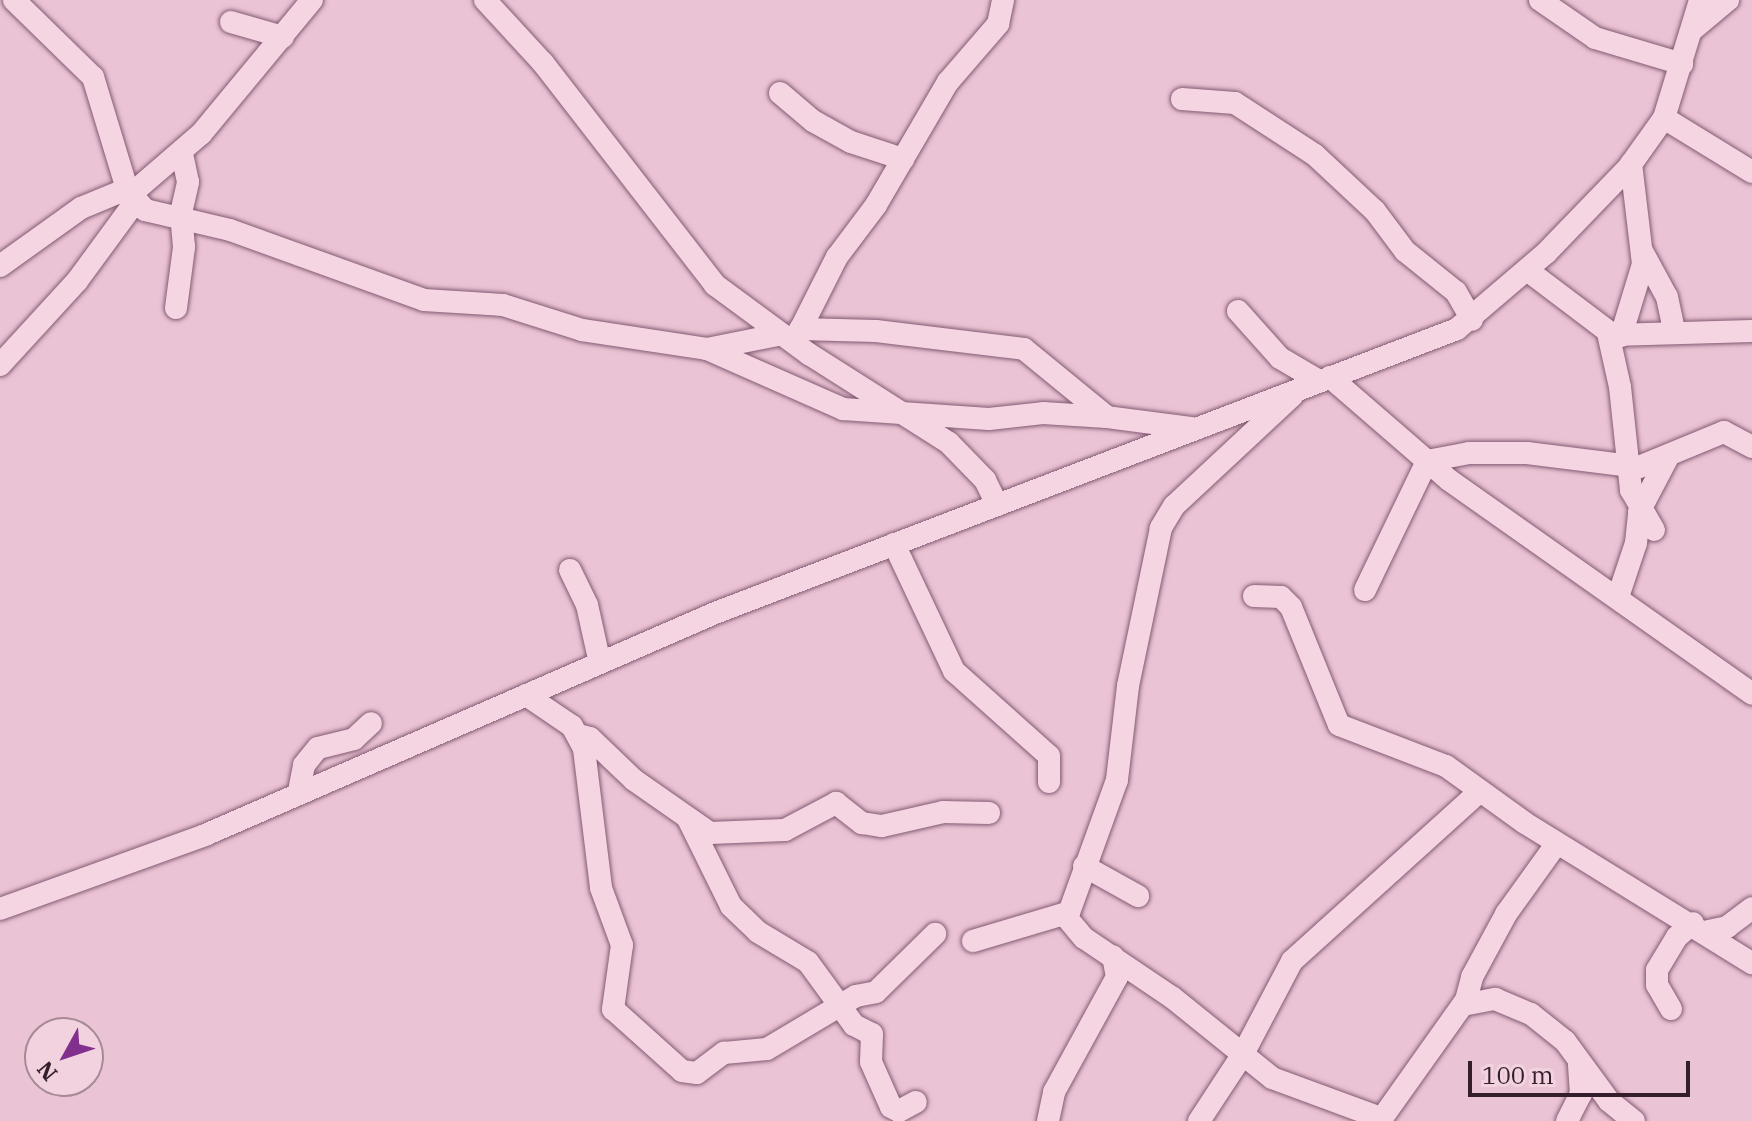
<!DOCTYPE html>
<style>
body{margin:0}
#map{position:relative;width:1752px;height:1121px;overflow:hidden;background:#eac3d4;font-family:"IBM Plex Serif",serif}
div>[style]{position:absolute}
.roads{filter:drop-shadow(0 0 2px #835b73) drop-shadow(0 0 2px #835b73)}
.minor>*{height:22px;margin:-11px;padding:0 11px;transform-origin:11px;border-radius:11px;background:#f6d5e3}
span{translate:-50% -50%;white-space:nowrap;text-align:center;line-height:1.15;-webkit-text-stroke:8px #f2d2df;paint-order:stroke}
.north{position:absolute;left:24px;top:1017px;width:80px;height:80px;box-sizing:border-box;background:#f2d2df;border:2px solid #a68a97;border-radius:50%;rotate:230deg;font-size:22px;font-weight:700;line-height:32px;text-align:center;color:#341e2c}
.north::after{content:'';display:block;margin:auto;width:28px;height:36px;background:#81308e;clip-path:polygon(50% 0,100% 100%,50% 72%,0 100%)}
.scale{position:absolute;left:1468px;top:1061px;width:222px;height:36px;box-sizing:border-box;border:4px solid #341e2c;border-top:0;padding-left:10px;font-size:24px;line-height:28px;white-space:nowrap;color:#341e2c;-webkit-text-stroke:6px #f2d2df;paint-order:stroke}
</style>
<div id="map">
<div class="roads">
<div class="minor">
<div style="left:14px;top:0;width:110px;rotate:44.3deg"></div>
<div style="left:93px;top:77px;width:117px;rotate:73.1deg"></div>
<div style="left:127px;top:189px;width:28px;rotate:49deg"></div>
<div style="left:145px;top:210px;width:87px;rotate:13.2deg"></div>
<div style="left:230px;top:230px;width:206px;rotate:19.8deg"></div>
<div style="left:424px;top:300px;width:79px;rotate:3.6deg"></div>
<div style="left:503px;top:305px;width:83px;rotate:17.6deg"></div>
<div style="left:582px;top:330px;width:126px;rotate:8.6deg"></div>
<div style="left:707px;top:349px;width:76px;rotate:-11.3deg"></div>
<div style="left:485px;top:0;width:86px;rotate:47.4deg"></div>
<div style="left:543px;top:63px;width:281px;rotate:52.2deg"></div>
<div style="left:715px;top:285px;width:117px;rotate:36.3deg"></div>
<div style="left:809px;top:354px;width:166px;rotate:32.4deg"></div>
<div style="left:949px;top:443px;width:52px;rotate:45.8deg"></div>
<div style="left:985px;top:480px;width:28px;rotate:64deg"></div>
<div style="left:1540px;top:0;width:67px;rotate:34.6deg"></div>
<div style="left:1595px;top:38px;width:91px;rotate:16.6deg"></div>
<div style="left:231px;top:22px;width:54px;rotate:16.1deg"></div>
<div style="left:1692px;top:30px;width:47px;rotate:-39.8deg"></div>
<div style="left:780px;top:93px;width:43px;rotate:40.3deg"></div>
<div style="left:813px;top:121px;width:43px;rotate:28.9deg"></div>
<div style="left:851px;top:142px;width:55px;rotate:18.1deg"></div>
<div style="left:1182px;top:99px;width:53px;rotate:4.3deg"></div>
<div style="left:1235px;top:103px;width:95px;rotate:33deg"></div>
<div style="left:1315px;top:155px;width:82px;rotate:43deg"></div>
<div style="left:1375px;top:211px;width:50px;rotate:53.1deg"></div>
<div style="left:1405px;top:251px;width:65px;rotate:38.8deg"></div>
<div style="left:1456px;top:292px;width:32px;rotate:60deg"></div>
<div style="left:1664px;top:118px;width:103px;rotate:31.5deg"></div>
<div style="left:130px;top:195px;width:94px;rotate:-40.7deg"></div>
<div style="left:201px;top:134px;width:174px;rotate:-50.4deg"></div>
<div style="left:1642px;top:251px;width:52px;rotate:61.5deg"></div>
<div style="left:1667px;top:297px;width:35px;rotate:78deg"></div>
<div style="left:0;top:266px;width:100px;rotate:-35.6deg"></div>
<div style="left:81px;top:208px;width:50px;rotate:-22.4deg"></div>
<div style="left:1527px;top:270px;width:108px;rotate:37.1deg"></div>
<div style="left:1613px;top:335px;width:139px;rotate:-1.6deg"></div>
<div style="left:176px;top:308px;width:62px;rotate:-82.5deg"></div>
<div style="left:184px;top:247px;width:34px;rotate:-95deg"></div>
<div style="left:181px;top:213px;width:32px;rotate:-77deg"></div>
<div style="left:188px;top:182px;width:30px;rotate:-102deg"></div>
<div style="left:1238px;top:311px;width:63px;rotate:48.2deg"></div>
<div style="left:1280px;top:358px;width:45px;rotate:30.5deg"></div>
<div style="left:800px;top:329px;width:76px;rotate:1.5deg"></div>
<div style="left:876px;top:331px;width:149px;rotate:6.9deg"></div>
<div style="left:1024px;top:349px;width:107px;rotate:39.3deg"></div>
<div style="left:1107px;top:417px;width:85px;rotate:7.5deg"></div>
<div style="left:1608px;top:333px;width:55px;rotate:77.5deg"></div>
<div style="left:1620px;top:387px;width:104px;rotate:83.9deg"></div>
<div style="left:1631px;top:490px;width:46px;rotate:60.1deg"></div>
<div style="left:1621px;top:336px;width:75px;rotate:-73deg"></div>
<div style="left:1643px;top:264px;width:101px;rotate:-96.8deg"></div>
<div style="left:795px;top:340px;width:93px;rotate:-63.2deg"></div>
<div style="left:837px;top:257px;width:65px;rotate:-53.1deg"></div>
<div style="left:876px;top:205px;width:143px;rotate:-59.7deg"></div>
<div style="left:948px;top:82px;width:77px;rotate:-49.2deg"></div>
<div style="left:998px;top:24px;width:25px;rotate:-78deg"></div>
<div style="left:707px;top:349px;width:149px;rotate:23.8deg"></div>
<div style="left:843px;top:409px;width:146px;rotate:3.9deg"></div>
<div style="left:989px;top:419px;width:54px;rotate:-6.3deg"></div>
<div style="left:1043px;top:413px;width:64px;rotate:3.6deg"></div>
<div style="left:0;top:365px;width:114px;rotate:-47.5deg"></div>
<div style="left:77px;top:281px;width:98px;rotate:-53.7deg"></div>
<div style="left:1330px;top:377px;width:157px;rotate:40.9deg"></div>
<div style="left:1449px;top:480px;width:371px;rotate:35.2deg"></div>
<div style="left:1292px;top:396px;width:161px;rotate:137deg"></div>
<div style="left:1174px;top:506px;width:26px;rotate:121deg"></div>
<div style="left:1161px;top:528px;width:161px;rotate:101.8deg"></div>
<div style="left:1128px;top:686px;width:95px;rotate:96.7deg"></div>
<div style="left:1117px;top:780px;width:147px;rotate:109.9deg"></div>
<div style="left:1067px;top:918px;width:26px;rotate:50deg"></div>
<div style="left:1084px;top:938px;width:107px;rotate:34deg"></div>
<div style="left:1173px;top:998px;width:127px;rotate:38.9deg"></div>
<div style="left:1272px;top:1078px;width:116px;rotate:20.2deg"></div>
<div style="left:894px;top:544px;width:140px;rotate:64.7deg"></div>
<div style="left:954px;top:671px;width:127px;rotate:41.8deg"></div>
<div style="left:1049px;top:756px;width:26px;rotate:90deg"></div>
<div style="left:570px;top:570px;width:39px;rotate:64deg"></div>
<div style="left:587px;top:605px;width:59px;rotate:77.4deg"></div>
<div style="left:1365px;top:590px;width:143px;rotate:-64.3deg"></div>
<div style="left:1427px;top:461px;width:43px;rotate:-10.8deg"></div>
<div style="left:1469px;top:453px;width:58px"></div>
<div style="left:1527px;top:453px;width:113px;rotate:7.1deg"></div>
<div style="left:1639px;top:467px;width:92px;rotate:-22.4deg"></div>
<div style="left:1724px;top:432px;width:32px;rotate:28deg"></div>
<div style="left:1254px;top:596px;width:27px;rotate:2deg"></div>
<div style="left:1281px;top:597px;width:14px;rotate:45deg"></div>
<div style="left:1291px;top:607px;width:127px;rotate:67.9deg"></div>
<div style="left:1339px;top:725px;width:115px;rotate:21deg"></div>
<div style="left:1446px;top:766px;width:97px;rotate:35.8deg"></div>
<div style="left:1525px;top:823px;width:267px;rotate:31.7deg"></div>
<div style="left:1618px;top:597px;width:57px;rotate:-71.6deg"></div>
<div style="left:1636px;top:543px;width:31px;rotate:-84deg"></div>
<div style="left:1639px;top:512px;width:60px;rotate:-62.2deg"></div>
<div style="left:526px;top:695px;width:55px;rotate:34deg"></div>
<div style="left:572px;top:726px;width:26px;rotate:62deg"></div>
<div style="left:584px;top:749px;width:140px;rotate:83deg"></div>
<div style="left:601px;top:888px;width:61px;rotate:69.8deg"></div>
<div style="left:622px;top:945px;width:65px;rotate:98deg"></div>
<div style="left:613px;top:1009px;width:93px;rotate:41.9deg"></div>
<div style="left:682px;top:1071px;width:15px;rotate:8deg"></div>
<div style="left:697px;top:1073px;width:34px;rotate:-37deg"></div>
<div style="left:724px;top:1053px;width:43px;rotate:-5.3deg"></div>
<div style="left:767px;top:1049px;width:104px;rotate:-30.8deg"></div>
<div style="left:856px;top:996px;width:20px;rotate:-11deg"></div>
<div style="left:876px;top:992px;width:83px;rotate:-44.5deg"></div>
<div style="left:578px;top:735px;width:12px;rotate:14deg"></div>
<div style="left:590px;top:738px;width:61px;rotate:43.7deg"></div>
<div style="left:634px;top:780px;width:93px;rotate:34.9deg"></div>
<div style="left:710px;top:833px;width:75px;rotate:-2.3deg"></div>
<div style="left:785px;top:830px;width:58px;rotate:-27.9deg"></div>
<div style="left:836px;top:803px;width:33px;rotate:38deg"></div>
<div style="left:862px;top:823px;width:20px;rotate:9deg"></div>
<div style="left:882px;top:826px;width:63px;rotate:-12.9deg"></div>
<div style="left:943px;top:812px;width:46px;rotate:1.2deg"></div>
<div style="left:299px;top:791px;width:26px;rotate:-79deg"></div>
<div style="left:304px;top:765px;width:22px;rotate:-51deg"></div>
<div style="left:318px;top:748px;width:37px;rotate:-14deg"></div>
<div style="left:354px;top:739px;width:23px;rotate:-43deg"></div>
<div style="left:688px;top:819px;width:97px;rotate:63.7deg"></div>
<div style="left:731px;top:906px;width:37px;rotate:44deg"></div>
<div style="left:758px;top:932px;width:58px;rotate:31deg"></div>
<div style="left:808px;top:962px;width:78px;rotate:53.9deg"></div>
<div style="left:854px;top:1025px;width:20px;rotate:27deg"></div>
<div style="left:872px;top:1034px;width:28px;rotate:92deg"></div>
<div style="left:871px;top:1062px;width:49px;rotate:66deg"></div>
<div style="left:891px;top:1107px;width:9px;rotate:27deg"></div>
<div style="left:899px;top:1111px;width:19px;rotate:-28deg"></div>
<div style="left:1084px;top:866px;width:62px;rotate:29.1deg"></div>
<div style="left:0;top:909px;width:218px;rotate:-19.8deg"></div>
<div style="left:205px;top:835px;width:556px;rotate:-23.52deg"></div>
<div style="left:715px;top:613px;width:794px;rotate:-20.94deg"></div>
<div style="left:1457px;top:329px;width:117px;rotate:-40.5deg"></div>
<div style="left:1546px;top:253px;width:120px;rotate:-46deg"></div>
<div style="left:1629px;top:167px;width:60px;rotate:-54.5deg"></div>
<div style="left:1664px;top:118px;width:123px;rotate:-73deg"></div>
<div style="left:1704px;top:932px;width:24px;rotate:-12deg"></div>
<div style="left:1727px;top:927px;width:31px;rotate:-37deg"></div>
<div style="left:973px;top:941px;width:98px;rotate:-16.6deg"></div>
<div style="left:1463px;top:1005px;width:33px;rotate:-11deg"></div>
<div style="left:1495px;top:999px;width:39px;rotate:23deg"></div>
<div style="left:1531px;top:1014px;width:43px;rotate:38.5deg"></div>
<div style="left:1565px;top:1041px;width:74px;rotate:53.7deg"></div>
<div style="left:1609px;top:1101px;width:32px;rotate:39deg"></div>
<div style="left:1671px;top:1009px;width:28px;rotate:-120deg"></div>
<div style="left:1657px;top:985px;width:15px;rotate:-90deg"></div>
<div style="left:1657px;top:970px;width:39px;rotate:-59deg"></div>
<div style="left:1677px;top:937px;width:21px;rotate:-41deg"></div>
<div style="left:1048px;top:1121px;width:30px;rotate:-78deg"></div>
<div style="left:1054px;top:1092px;width:131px;rotate:-61.3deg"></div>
<div style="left:1117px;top:977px;width:21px;rotate:-101deg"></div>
<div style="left:1199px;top:1121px;width:80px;rotate:-56.7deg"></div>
<div style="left:1243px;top:1054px;width:105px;rotate:-62.2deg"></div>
<div style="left:1292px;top:961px;width:253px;rotate:-42.1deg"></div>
<div style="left:1380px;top:1121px;width:148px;rotate:-54.6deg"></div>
<div style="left:1466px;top:1000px;width:24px;rotate:-75deg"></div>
<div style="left:1472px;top:977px;width:72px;rotate:-61.6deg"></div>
<div style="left:1506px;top:914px;width:87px;rotate:-54.3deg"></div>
<div style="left:1567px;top:1121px;width:30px;rotate:-63deg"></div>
<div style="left:1581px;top:1094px;width:29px;rotate:-94deg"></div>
</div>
</div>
<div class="north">N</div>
<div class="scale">100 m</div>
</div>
